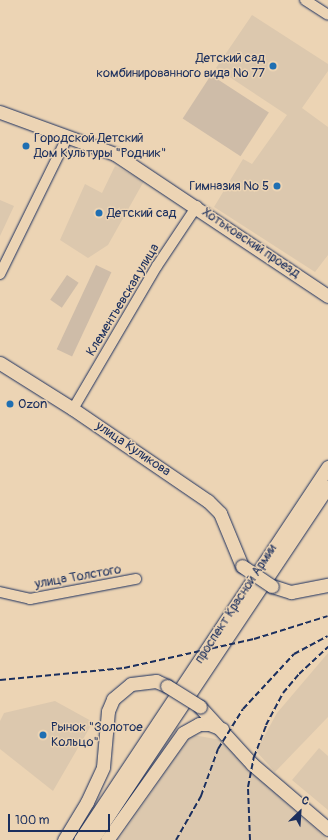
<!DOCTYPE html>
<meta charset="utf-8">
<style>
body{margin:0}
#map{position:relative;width:328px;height:840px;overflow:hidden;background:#ecd4b4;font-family:Pangolin,sans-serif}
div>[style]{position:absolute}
.built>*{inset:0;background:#dcc8ae}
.green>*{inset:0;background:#cebca8;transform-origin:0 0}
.roads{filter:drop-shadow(0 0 1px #1b2f5e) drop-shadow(0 0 1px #1b2f5e)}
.minor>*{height:10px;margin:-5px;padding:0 5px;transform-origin:5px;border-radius:5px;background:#ecd4b4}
.major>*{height:13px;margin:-6.5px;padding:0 6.5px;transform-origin:6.5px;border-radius:6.5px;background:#ecd4b4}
.rail>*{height:2px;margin-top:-1px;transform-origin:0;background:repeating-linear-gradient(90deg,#1b2f5e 0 6px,transparent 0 9px)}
.bridges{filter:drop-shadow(0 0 1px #1b2f5e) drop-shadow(0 0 1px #1b2f5e)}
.major-bridge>*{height:13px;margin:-6.5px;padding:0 6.5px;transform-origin:6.5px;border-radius:6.5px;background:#ecd4b4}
.dots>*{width:11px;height:11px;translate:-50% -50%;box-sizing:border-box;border:2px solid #ecd4b4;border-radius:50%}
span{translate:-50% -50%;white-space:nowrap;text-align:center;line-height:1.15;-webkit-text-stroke:3px #ecd4b4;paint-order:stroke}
.poi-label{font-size:13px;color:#1b2f5e}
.right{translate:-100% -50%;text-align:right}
.left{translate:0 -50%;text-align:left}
.street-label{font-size:13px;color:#1b2f5e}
.north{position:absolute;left:280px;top:792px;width:40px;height:40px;-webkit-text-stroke:3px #ecd4b4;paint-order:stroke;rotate:25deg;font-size:11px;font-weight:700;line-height:16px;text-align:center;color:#1b2f5e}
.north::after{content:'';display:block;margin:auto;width:14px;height:18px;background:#1b2f5e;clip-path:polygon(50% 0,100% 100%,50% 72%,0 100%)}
.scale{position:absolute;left:8px;top:814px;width:102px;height:18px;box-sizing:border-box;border:2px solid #1b2f5e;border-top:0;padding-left:5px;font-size:12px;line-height:14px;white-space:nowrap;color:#1b2f5e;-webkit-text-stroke:3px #ecd4b4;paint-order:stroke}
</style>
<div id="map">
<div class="built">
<div style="clip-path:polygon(252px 15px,328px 64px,328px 71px,302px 108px,328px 127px,328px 255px,315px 272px,214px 207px,243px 159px,252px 164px,287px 115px,216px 68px)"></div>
<div style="clip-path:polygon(115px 166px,144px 181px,108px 245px,88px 258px,60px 240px,85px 184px,102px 193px)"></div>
<div style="clip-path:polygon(0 200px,14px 206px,0 236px)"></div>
<div style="clip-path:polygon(328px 653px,328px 717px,275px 772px,256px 751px,277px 713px)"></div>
<div style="clip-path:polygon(55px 701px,93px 722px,53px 791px,0 749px,0 721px,4px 713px)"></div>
<div style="clip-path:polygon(193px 735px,227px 741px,284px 801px,328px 840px,116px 840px,121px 836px,184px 745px)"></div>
<div style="clip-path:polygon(319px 748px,328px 756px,328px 810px,292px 780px)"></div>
</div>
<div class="green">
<div style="left:211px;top:75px;width:69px;height:52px;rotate:33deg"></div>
<div style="left:96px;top:265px;width:17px;height:93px;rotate:25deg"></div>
<div style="left:67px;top:275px;width:14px;height:30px;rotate:34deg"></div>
</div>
<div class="roads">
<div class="minor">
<div style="left:305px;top:0;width:27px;rotate:33deg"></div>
<div style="left:0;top:274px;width:152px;rotate:-63.8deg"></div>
<div style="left:73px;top:409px;width:166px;rotate:-59.6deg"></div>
<div style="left:157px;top:266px;width:72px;rotate:-56.3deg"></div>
<div style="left:0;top:592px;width:31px;rotate:13deg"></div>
<div style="left:30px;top:599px;width:108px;rotate:-10.7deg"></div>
</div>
<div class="major">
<div style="left:0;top:112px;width:122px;rotate:20.1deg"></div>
<div style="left:115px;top:154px;width:256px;rotate:33.7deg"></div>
<div style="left:0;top:363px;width:86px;rotate:32.2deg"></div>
<div style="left:73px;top:409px;width:163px;rotate:34.3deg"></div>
<div style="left:208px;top:501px;width:17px;rotate:45deg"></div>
<div style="left:220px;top:513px;width:57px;rotate:67.5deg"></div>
<div style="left:272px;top:586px;width:20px;rotate:18deg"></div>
<div style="left:291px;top:592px;width:38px;rotate:-11deg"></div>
<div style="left:200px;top:707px;width:77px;rotate:47.6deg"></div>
<div style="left:252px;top:764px;width:100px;rotate:40.5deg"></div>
<div style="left:64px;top:840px;width:44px;rotate:-58.8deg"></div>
<div style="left:87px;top:802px;width:38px;rotate:-65deg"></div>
<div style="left:103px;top:767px;width:56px;rotate:-84.9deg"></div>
<div style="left:108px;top:711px;width:13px;rotate:-67deg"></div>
<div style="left:113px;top:699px;width:23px;rotate:-40deg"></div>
<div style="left:131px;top:684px;width:25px;rotate:-7deg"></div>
<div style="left:156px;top:681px;width:12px;rotate:24deg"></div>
<div style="left:80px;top:840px;width:448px;rotate:-56.4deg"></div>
<div style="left:92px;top:840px;width:425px;rotate:-56.3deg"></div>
<div style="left:107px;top:840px;width:131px;rotate:-54.6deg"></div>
<div style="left:183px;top:733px;width:18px;rotate:-29deg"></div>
<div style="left:199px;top:724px;width:10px"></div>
<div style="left:209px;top:724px;width:14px;rotate:21deg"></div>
</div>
</div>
<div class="rail">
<div style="left:0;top:680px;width:125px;rotate:-5.5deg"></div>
<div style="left:124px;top:668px;width:133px;rotate:-12.6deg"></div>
<div style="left:254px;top:639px;width:77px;rotate:-17.3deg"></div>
<div style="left:176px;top:840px;width:51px;rotate:-60.4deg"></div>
<div style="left:201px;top:796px;width:50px;rotate:-70.1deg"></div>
<div style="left:218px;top:749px;width:47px;rotate:-58deg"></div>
<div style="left:243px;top:709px;width:75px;rotate:-47.2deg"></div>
<div style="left:294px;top:654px;width:38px;rotate:-28deg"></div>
<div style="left:250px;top:840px;width:53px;rotate:-92.2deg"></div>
<div style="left:248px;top:787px;width:31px;rotate:-79deg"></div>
<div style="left:254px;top:757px;width:34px;rotate:-69deg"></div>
<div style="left:266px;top:725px;width:36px;rotate:-62deg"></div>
<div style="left:283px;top:693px;width:25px;rotate:-50deg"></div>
<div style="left:299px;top:674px;width:40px;rotate:-43deg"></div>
</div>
<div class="bridges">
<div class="major-bridge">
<div style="left:242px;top:566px;width:36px;rotate:34deg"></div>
<div style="left:167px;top:686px;width:39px;rotate:32deg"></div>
</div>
</div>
<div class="dots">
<div style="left:273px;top:66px;background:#1f6fb2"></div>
<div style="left:26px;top:146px;background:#1f6fb2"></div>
<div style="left:277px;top:186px;background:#1f6fb2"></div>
<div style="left:99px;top:213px;background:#1f6fb2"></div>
<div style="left:10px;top:404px;background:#1f6fb2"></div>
<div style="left:43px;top:735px;background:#1f6fb2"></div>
</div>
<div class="poi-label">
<span class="right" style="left:265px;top:66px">Детский сад<br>комбинированного вида № 77</span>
<span class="left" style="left:34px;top:146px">Городской Детский<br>Дом Культуры "Родник"</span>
<span class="right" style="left:269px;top:186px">Гимназия № 5</span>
<span class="left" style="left:107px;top:213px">Детский сад</span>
<span class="left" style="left:18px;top:404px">Ozon</span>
<span class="left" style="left:51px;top:735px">Рынок "Золотое<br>Кольцо"</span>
</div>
<div class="street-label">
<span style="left:251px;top:243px;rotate:34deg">Хотьковский проезд</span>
<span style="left:123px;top:300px;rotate:-59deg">Клементьевская улица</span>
<span style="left:133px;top:449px;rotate:34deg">улица Куликова</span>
<span style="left:78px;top:577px;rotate:-10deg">улица Толстого</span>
<span style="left:236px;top:604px;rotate:-57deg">проспект Красной Армии</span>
</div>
<div class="north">С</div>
<div class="scale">100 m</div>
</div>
